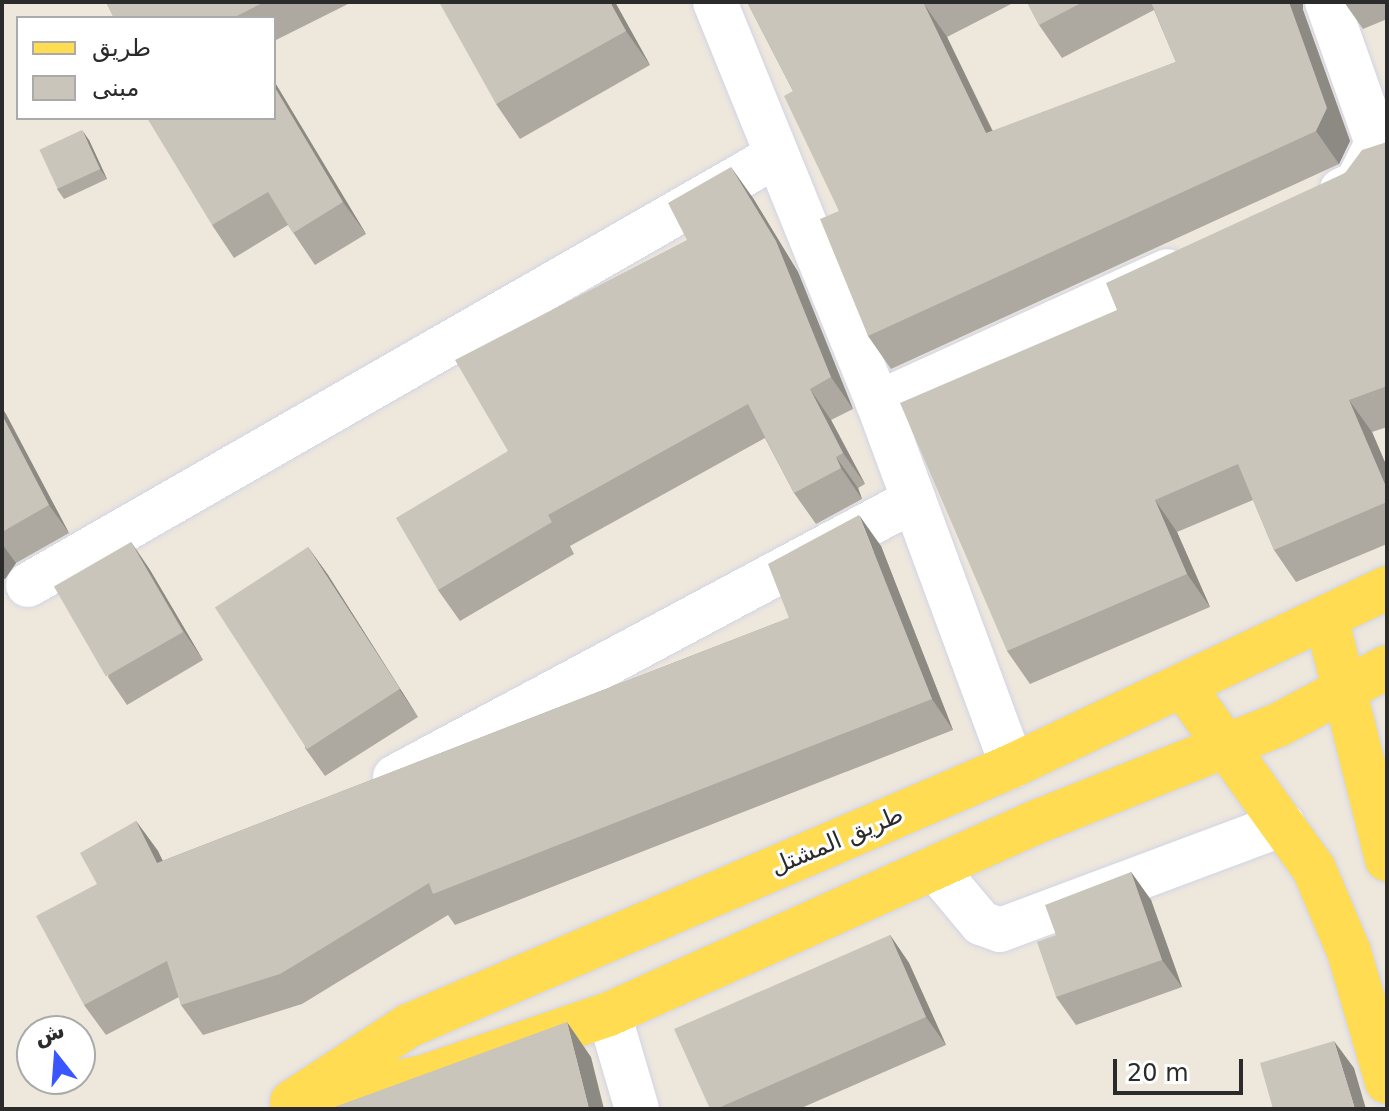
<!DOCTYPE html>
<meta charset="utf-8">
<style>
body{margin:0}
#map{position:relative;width:1389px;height:1111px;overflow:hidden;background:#eee7dc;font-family:"DejaVu Sans",Vazirmatn,sans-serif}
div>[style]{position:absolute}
.roads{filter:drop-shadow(0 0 2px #d1d4e5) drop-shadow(0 0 2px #d1d4e5)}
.minor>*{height:44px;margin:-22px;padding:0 22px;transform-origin:22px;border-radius:22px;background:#fff}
.major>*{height:44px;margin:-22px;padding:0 22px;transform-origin:22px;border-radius:22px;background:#ffdc51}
.wall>*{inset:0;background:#ada9a1}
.shaded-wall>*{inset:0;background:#8d8a83}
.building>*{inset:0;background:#c9c5bb;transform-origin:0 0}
span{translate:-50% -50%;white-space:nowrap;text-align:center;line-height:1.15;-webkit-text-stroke:6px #fff;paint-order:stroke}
.street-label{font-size:24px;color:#2b2b2b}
.frame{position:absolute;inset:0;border:4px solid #2b2b2b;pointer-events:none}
.legend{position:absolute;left:16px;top:16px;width:260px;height:104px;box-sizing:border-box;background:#fff;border:2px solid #aaa;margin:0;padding:10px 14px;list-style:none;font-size:24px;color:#2b2b2b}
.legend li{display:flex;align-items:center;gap:16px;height:40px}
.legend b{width:40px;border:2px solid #aaa}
.north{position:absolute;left:16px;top:1015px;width:80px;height:80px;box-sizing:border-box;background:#fff;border:2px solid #aaa;border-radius:50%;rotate:343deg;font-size:22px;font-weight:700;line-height:32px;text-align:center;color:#2b2b2b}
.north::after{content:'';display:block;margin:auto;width:28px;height:36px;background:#3956ff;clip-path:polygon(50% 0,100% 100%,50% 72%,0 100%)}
.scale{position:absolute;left:1113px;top:1059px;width:130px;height:36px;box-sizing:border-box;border:4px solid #2b2b2b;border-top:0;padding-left:10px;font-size:24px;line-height:28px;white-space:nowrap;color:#2b2b2b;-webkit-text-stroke:6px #fff;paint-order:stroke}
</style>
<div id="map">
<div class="roads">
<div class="minor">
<div style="left:715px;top:2px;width:433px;rotate:67.9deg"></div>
<div style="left:878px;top:403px;width:387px;rotate:69.7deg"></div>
<div style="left:1327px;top:2px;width:150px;rotate:70.5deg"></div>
<div style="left:1377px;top:143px;width:45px;rotate:116.6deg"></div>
<div style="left:1357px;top:183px;width:17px;rotate:155deg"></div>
<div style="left:878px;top:403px;width:318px;rotate:-24.5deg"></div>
<div style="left:28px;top:585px;width:860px;rotate:-29.84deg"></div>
<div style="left:395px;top:777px;width:588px;rotate:-28.09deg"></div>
<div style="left:935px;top:868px;width:72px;rotate:50.1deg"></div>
<div style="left:981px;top:923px;width:20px;rotate:20deg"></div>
<div style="left:1000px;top:930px;width:302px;rotate:-20.5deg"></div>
<div style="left:609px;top:1014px;width:99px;rotate:73.6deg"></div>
</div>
<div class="major">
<div style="left:1326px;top:617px;width:250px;rotate:75.9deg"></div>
<div style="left:1183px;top:686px;width:225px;rotate:54.4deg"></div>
<div style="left:1314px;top:869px;width:90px;rotate:67.1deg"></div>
<div style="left:1349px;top:952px;width:135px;rotate:73.7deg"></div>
<div style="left:312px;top:1098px;width:113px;rotate:-10.7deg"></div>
<div style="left:423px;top:1077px;width:196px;rotate:-18.7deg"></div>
<div style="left:609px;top:1014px;width:471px;rotate:-24.2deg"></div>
<div style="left:1039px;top:821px;width:258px;rotate:-21.9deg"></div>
<div style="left:1278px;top:725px;width:123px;rotate:-28deg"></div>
<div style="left:292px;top:1102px;width:139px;rotate:-33.2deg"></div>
<div style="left:408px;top:1026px;width:658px;rotate:-23.29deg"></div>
<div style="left:1012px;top:766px;width:415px;rotate:-25.4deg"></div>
</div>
</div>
<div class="wall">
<div style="clip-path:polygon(106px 2px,352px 2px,274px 41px,274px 18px,114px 18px)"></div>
<div style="clip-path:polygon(615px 2px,650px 65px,520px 139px,496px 104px)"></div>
<div style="clip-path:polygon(747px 2px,1015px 2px,947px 37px,993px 131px,1176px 62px,1154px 10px,1062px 58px,1039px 25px,1027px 2px,1303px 2px,1303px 10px,1350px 141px,1339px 164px,891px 369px,868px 336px,839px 211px,793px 91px)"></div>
<div style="clip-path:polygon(1344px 2px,1387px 2px,1387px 19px,1363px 29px)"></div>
<div style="clip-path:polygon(274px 81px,366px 234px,315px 265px,288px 225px,234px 258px,212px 225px,274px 118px)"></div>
<div style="clip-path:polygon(89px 140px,107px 179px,64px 199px,57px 189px)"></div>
<div style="clip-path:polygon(1387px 142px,1387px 427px,1372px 432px,1387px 467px,1387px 544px,1296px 582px,1274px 550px,1253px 500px,1177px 532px,1210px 607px,1030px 684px,1007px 651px,1117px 310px,1345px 173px)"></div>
<div style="clip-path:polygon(753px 198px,798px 272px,853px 409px,831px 420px,865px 484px,858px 488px,862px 499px,816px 524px,794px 493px,765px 438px,570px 546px,574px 554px,460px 621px,438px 590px,508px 451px,687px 240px)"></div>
<div style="clip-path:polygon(2px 408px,69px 533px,16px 563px,5px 579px,2px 580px)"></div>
<div style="clip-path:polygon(131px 542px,150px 570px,203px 660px,127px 705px,108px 677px)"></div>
<div style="clip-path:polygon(881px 546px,953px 730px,455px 925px,448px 915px,302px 1004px,203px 1035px,181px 1005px,179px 997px,106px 1035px,84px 1005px,97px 884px,136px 821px,158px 851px,162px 861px,789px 618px)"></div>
<div style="clip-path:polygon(308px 547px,328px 575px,418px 717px,325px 776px,305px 748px)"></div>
<div style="clip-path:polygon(1131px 872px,1151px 900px,1182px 987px,1076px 1025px,1056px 997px,1056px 935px)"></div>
<div style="clip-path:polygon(890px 935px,909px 963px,946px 1045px,799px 1109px,710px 1109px)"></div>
</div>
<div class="shaded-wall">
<div style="clip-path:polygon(610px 2px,615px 2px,650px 65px,626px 31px)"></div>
<div style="clip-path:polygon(1289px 2px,1303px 2px,1303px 10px,1350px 141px,1339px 164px,1316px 131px)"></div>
<div style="clip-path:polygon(924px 4px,947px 37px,1009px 166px,986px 133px)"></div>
<div style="clip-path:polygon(274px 81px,366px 234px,343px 202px,274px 86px)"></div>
<div style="clip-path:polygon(82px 130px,89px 140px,107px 179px,100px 169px)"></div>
<div style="clip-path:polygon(731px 167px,753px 198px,798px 272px,853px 409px,831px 377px)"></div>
<div style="clip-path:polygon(810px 389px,831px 420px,865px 484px,843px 453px)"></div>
<div style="clip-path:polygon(1349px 400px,1372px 432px,1387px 467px,1387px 489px)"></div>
<div style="clip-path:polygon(2px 408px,6px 414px,69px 533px,49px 505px,2px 415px)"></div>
<div style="clip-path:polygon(836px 457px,858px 488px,862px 499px,841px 468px)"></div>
<div style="clip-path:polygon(1155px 500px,1177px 532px,1210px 607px,1187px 574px)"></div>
<div style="clip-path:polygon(859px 515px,881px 546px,953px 730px,932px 699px)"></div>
<div style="clip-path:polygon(131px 542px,150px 570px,203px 660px,184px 632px)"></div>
<div style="clip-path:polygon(2px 544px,16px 563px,5px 579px,2px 575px)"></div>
<div style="clip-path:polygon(308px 547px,328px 575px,418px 717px,399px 689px)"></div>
<div style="clip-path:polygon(136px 821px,158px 851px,179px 894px,157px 863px)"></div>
<div style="clip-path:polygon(1131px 872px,1151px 900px,1182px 987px,1162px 960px)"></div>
<div style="clip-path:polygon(890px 935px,909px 963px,946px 1045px,926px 1017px)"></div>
<div style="clip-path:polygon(567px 1022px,591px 1057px,604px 1109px,589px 1109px)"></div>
<div style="clip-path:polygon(1334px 1041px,1354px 1068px,1366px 1109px,1355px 1109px)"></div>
</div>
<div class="building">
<div style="clip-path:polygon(106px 2px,264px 2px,233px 18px,114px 18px)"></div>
<div style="clip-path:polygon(439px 2px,610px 2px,626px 31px,496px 104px)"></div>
<div style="clip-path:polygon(747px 2px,928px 2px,924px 4px,986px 133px,1176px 62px,1151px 2px,1289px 2px,1327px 108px,1316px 131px,868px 336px,820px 219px,839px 211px,784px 96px,793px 91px)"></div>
<div style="clip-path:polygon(1027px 2px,1083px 2px,1039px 25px)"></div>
<div style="clip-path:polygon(274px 86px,343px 202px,293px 233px,268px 192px,212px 225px,147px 118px,274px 118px)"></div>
<div style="left:82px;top:130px;width:43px;height:47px;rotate:65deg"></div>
<div style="clip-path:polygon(1387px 142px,1387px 386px,1349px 400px,1387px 489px,1387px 502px,1274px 550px,1238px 464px,1155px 500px,1187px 574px,1007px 651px,900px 403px,1117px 310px,1106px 283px,1345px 173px,1362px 150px)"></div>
<div style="clip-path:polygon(731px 167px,776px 241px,831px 377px,810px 389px,843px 453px,836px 457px,841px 468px,794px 493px,748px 404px,548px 515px,552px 522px,438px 590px,396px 518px,508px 451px,455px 360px,687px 240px,668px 203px)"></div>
<div style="clip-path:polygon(2px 415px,49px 505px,2px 532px)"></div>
<div style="clip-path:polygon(859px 515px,932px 699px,433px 894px,429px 883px,280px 974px,181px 1005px,167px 961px,84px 1005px,36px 916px,97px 884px,80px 853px,136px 821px,157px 863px,789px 618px,768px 564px)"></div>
<div style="left:131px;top:542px;width:104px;height:89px;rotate:60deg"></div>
<div style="left:308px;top:547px;width:169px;height:111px;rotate:57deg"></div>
<div style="clip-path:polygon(1131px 872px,1162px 960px,1056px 997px,1037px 942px,1056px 935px,1045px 905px)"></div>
<div style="clip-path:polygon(890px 935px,926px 1017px,716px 1109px,710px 1109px,674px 1029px)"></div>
<div style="clip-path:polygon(567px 1022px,589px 1109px,329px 1109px)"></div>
<div style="clip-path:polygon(1334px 1041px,1355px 1109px,1273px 1109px,1260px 1063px)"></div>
</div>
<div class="street-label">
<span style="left:837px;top:841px;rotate:-23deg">طريق المشتل</span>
</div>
<div class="frame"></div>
<ul class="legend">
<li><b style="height:10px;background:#ffdc51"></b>طريق</li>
<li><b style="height:22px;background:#c9c5bb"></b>مبنى</li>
</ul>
<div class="north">ش</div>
<div class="scale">20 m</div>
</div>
